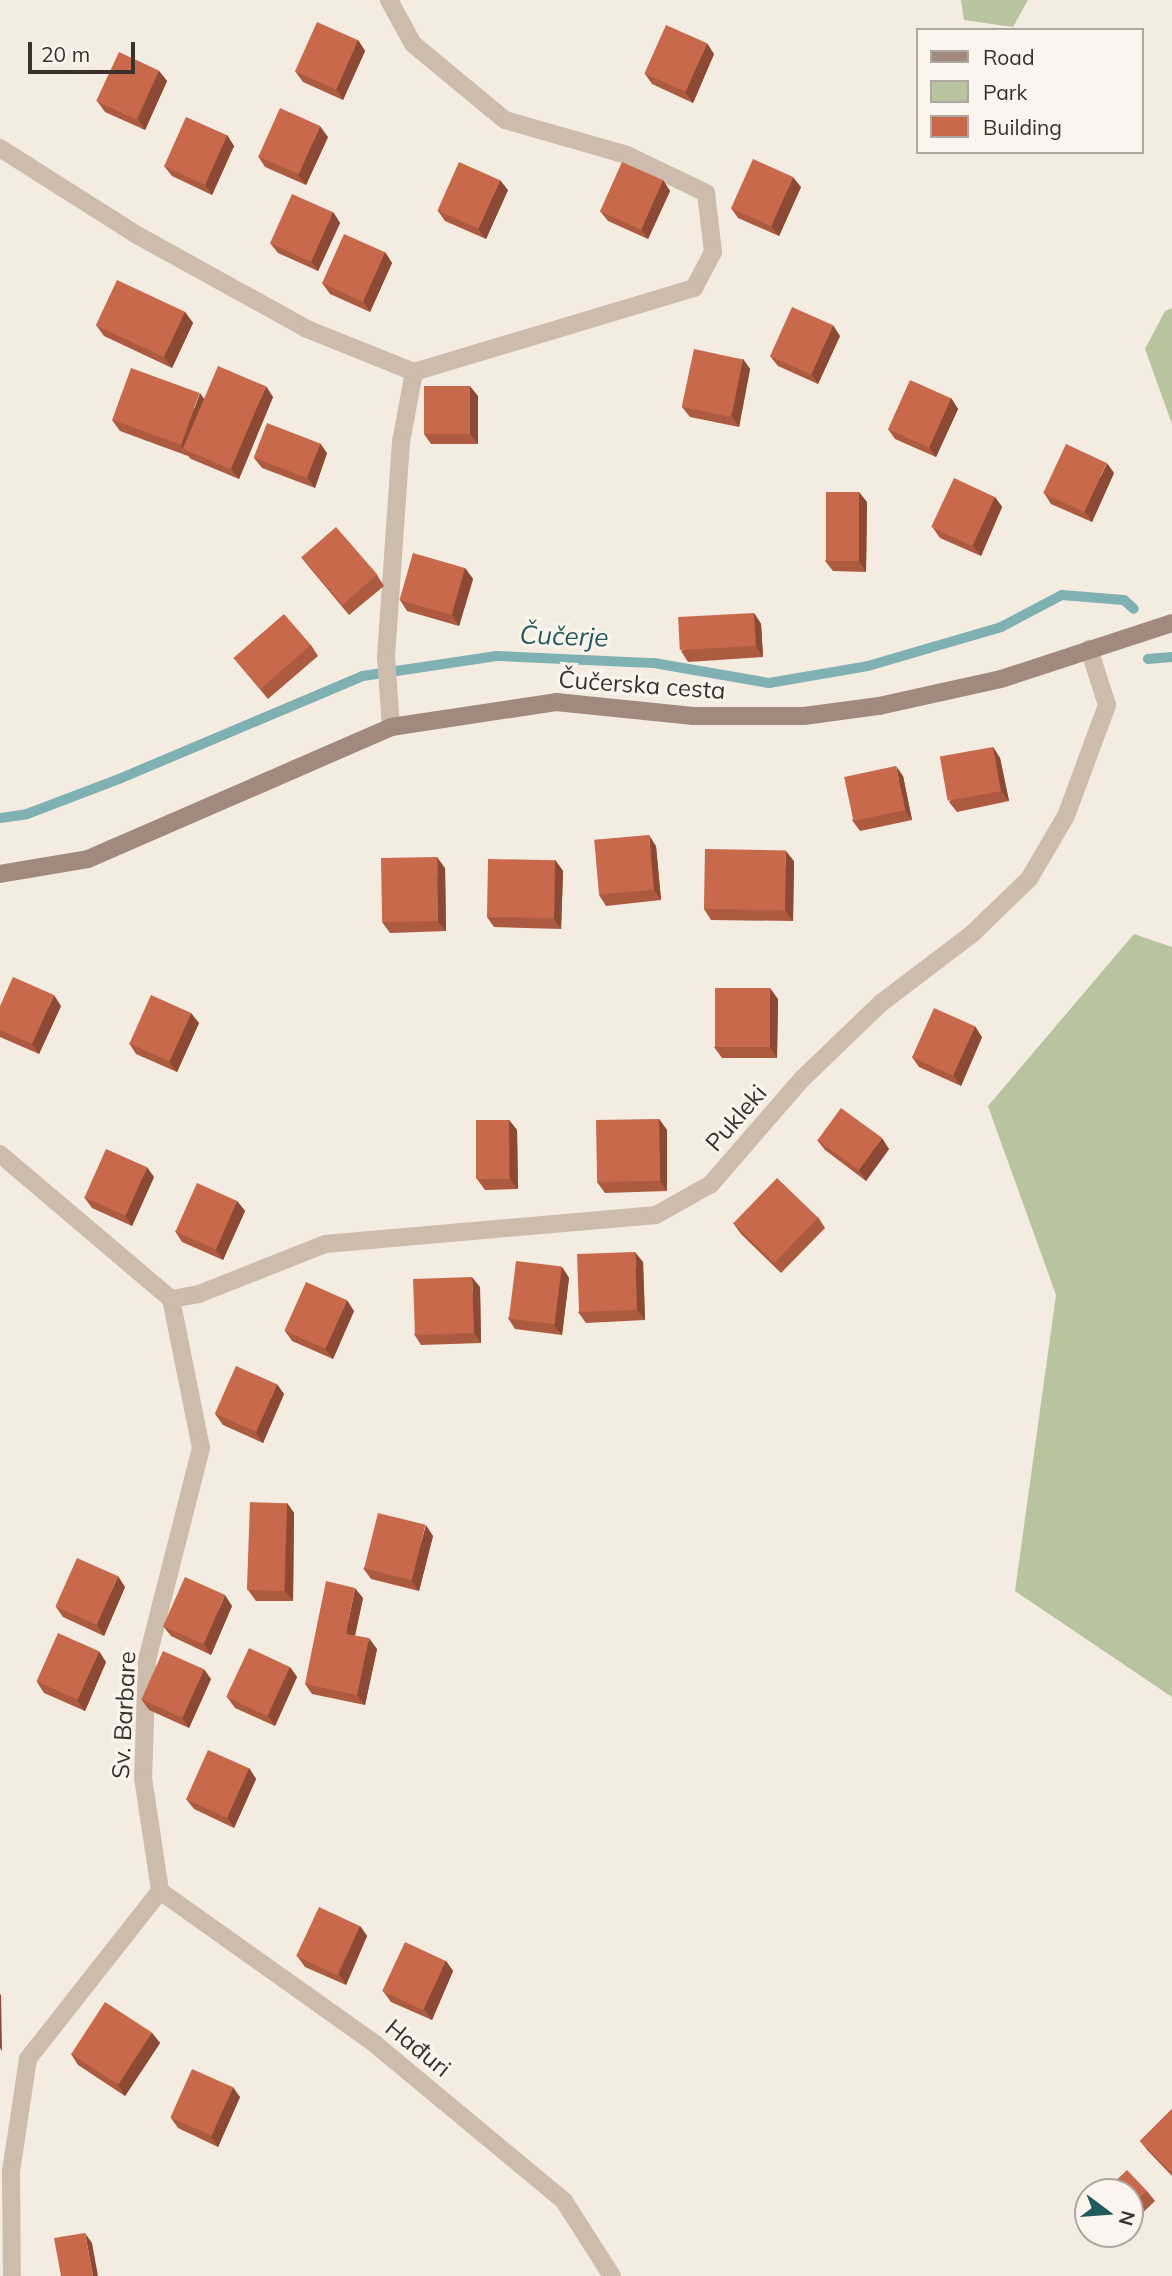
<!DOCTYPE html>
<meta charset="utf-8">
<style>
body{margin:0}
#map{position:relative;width:1172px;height:2276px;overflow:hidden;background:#f4ebe1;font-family:Mulish,sans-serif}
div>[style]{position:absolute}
.green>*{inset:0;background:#b8c4a0}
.stream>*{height:10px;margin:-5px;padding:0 5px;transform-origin:5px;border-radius:5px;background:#7fb0b2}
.street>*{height:18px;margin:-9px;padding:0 9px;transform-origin:9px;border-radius:9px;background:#cdbbac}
.secondary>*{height:18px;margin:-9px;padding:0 9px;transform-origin:9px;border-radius:9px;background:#a18a7d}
.wall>*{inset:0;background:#ac5a40}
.shaded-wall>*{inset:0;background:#8c4a34}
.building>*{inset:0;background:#c8694b;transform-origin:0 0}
span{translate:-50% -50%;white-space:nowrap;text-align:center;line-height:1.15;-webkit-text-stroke:6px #fbf5ee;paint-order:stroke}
.street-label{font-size:24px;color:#3b302b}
.water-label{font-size:26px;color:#1f5a5e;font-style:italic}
.legend{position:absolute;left:916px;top:28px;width:228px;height:126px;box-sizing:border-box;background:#fbf5ee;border:2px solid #aea6a0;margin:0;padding:9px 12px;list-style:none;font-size:21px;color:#3b302b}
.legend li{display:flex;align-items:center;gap:14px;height:35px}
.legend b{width:35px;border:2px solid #aea6a0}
.north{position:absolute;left:1074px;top:2178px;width:70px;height:70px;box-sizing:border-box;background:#fbf5ee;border:2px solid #aea6a0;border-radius:50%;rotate:106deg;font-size:19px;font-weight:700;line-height:28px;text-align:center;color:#3b302b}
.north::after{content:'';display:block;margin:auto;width:24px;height:32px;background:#1f5a5e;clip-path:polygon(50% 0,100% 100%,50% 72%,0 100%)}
.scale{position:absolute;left:28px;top:42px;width:107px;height:32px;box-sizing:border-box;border:4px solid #3b302b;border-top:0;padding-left:9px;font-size:21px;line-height:24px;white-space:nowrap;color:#3b302b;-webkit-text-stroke:5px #fbf5ee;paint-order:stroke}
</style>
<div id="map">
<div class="green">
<div style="clip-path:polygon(961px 0,1028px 0,1013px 27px,964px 20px)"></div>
<div style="clip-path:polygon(1172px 308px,1172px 424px,1145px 349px,1165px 311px)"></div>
<div style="clip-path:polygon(1134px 934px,1172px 947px,1172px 1697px,1015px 1591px,1056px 1295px,988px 1106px)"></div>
</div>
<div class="stream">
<div style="left:1148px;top:659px;width:24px;rotate:-5deg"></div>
<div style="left:0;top:818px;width:27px;rotate:-8deg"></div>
<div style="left:27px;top:814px;width:98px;rotate:-20.8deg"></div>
<div style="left:119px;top:779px;width:265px;rotate:-22.9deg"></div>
<div style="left:363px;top:676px;width:135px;rotate:-8.5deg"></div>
<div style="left:497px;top:656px;width:157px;rotate:2.6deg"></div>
<div style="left:654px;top:663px;width:117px;rotate:9.9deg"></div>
<div style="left:769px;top:683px;width:100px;rotate:-9.7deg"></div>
<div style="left:868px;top:666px;width:139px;rotate:-16.3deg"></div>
<div style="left:1001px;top:627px;width:69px;rotate:-27.7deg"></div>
<div style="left:1062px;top:595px;width:62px;rotate:4.6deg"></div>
<div style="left:1124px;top:600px;width:13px;rotate:42deg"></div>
</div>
<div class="street">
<div style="left:389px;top:0;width:50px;rotate:61.4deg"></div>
<div style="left:413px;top:44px;width:119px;rotate:39.6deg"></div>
<div style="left:505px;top:120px;width:127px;rotate:16deg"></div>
<div style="left:627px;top:155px;width:88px;rotate:25.7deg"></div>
<div style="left:706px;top:193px;width:59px;rotate:83.2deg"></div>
<div style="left:713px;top:252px;width:41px;rotate:117.8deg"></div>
<div style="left:694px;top:288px;width:292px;rotate:163.3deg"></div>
<div style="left:414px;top:372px;width:71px;rotate:100.5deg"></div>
<div style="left:401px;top:442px;width:216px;rotate:94deg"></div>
<div style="left:386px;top:657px;width:70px;rotate:85.9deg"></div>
<div style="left:0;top:148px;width:162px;rotate:32.4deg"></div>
<div style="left:137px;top:235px;width:194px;rotate:28.9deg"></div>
<div style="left:307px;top:329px;width:115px;rotate:21.9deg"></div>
<div style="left:0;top:1154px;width:224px;rotate:40.3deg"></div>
<div style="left:171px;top:1299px;width:152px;rotate:78.6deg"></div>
<div style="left:201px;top:1448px;width:219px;rotate:104.3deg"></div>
<div style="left:147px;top:1660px;width:118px;rotate:91.9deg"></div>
<div style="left:143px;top:1778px;width:114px;rotate:81.4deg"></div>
<div style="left:160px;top:1891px;width:214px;rotate:128.2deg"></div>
<div style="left:28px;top:2059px;width:113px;rotate:98.6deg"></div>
<div style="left:11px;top:2171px;width:105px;rotate:89.5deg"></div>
<div style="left:171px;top:1299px;width:28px;rotate:-10deg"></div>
<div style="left:199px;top:1294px;width:136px;rotate:-21.6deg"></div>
<div style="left:325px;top:1244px;width:332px;rotate:-5deg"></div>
<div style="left:656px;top:1215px;width:63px;rotate:-29.4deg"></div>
<div style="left:711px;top:1184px;width:139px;rotate:-49.1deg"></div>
<div style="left:802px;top:1079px;width:110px;rotate:-43.9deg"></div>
<div style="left:881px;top:1003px;width:114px;rotate:-37.2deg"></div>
<div style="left:972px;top:934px;width:79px;rotate:-44deg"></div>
<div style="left:1029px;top:879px;width:73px;rotate:-59.6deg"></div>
<div style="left:1066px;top:816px;width:118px;rotate:-69.7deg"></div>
<div style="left:1107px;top:705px;width:59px;rotate:-107.8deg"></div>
<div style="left:160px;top:1891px;width:264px;rotate:35.4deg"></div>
<div style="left:375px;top:2044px;width:246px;rotate:39.7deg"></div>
<div style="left:564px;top:2201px;width:89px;rotate:57.4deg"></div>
</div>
<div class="secondary">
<div style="left:0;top:874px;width:89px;rotate:-9.7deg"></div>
<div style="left:88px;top:859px;width:331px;rotate:-23.5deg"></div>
<div style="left:391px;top:727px;width:167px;rotate:-8.6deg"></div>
<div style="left:556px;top:702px;width:138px;rotate:5.8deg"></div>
<div style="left:693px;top:716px;width:111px"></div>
<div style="left:804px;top:716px;width:76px;rotate:-7.6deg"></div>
<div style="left:879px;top:706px;width:125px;rotate:-12.5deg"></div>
<div style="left:1001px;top:679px;width:180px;rotate:-18.1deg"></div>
</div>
<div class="wall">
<div style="clip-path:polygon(358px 40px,365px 51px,343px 100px,303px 82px,295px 71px)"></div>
<div style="clip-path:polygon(714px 54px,693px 103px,652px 84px,645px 74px)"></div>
<div style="clip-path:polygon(159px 71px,167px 81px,145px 130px,105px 112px,97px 101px)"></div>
<div style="clip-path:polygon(227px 135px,234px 146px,212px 195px,172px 176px,164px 166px)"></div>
<div style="clip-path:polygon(328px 137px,306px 185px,265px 167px,258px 156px)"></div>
<div style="clip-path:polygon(663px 180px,670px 191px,648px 239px,608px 221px,600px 211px)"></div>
<div style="clip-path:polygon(801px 187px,779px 236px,738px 218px,731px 208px)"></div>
<div style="clip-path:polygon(508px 190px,486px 239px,445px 221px,438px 211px)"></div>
<div style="clip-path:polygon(333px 212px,340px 223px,318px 271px,278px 253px,270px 243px)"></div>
<div style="clip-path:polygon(385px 252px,392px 263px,370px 312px,330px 294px,322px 283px)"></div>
<div style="clip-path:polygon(185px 312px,193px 323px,172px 368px,104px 336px,96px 325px)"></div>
<div style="clip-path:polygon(840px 336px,818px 384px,778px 366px,770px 356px)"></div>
<div style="clip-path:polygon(743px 359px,750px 369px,739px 427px,690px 417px,682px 407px)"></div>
<div style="clip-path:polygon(478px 396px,478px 444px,431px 444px,424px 434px)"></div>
<div style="clip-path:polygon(273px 397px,239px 479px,191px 459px,188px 456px,120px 431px,112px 420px)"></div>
<div style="clip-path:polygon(951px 398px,958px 409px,936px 457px,895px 439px,888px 429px)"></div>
<div style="clip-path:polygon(327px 453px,315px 488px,262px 468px,254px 458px)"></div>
<div style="clip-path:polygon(1114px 473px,1092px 522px,1051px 504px,1044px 493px)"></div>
<div style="clip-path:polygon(995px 497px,1002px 507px,981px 556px,940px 538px,933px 528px)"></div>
<div style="clip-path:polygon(867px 502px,866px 572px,833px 571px,825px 561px)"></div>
<div style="clip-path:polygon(301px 557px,377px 575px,384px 586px,349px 615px,309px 567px)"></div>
<div style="clip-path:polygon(465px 568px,473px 579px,459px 626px,407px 611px,400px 600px)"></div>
<div style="clip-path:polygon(754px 613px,761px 624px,763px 657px,688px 662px,681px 651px)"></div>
<div style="clip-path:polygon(311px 645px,318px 656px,268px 699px,242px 668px,234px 658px)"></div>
<div style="clip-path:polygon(993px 747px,1000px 758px,1009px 801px,957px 812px,949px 802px)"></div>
<div style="clip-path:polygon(903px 776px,912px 820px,860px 831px,852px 820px)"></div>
<div style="clip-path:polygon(656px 846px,661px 900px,606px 906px,599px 895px)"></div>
<div style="clip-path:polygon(555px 860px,563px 871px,561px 929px,494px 927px,487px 917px)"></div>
<div style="clip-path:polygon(794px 861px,793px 921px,711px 920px,704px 909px)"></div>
<div style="clip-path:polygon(445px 868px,446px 931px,390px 933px,382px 922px)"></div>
<div style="clip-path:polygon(778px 999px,777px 1058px,722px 1058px,714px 1047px)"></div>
<div style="clip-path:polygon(0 1006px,61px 1006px,39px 1054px,0 1037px)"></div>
<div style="clip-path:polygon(199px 1023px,177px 1072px,136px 1054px,129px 1043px)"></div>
<div style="clip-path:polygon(982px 1037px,961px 1086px,919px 1067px,912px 1057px)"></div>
<div style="clip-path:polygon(659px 1119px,667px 1130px,667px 1191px,605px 1193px,597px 1182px)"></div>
<div style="clip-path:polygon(509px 1120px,517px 1130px,518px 1189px,485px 1190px,477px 1179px)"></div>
<div style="clip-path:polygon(817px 1140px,889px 1149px,866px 1181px,825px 1150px)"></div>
<div style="clip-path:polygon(154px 1177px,132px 1226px,92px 1208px,84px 1197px)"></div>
<div style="clip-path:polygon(237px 1201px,245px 1211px,223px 1260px,182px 1242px,175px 1231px)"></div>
<div style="clip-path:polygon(818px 1217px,825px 1228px,781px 1273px,741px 1234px,733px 1223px)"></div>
<div style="clip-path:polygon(643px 1262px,645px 1320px,586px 1323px,578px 1312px)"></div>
<div style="clip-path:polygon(562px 1267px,569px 1278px,562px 1335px,515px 1329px,508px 1318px)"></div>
<div style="clip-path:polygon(480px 1287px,481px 1343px,421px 1345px,414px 1334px)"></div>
<div style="clip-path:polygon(354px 1311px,333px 1359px,292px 1341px,285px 1331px)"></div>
<div style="clip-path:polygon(284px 1394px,263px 1443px,223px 1425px,215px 1414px)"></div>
<div style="clip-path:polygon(287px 1503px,294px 1513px,293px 1601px,256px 1601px,248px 1590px)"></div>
<div style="clip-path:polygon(433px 1536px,419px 1591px,371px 1579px,363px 1568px)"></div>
<div style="clip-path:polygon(125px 1587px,104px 1636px,63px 1617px,56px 1607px)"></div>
<div style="clip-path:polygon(363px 1598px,355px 1636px,377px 1649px,365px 1705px,312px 1694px,305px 1684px)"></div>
<div style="clip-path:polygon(232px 1606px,211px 1655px,171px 1636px,163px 1626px)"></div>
<div style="clip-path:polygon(106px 1662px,85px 1711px,44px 1693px,37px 1682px)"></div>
<div style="clip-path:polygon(290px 1667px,297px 1677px,275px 1726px,235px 1708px,227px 1697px)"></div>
<div style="clip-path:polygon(211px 1679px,189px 1728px,149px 1710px,141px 1699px)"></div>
<div style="clip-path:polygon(249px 1768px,256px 1779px,234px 1828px,194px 1809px,186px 1799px)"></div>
<div style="clip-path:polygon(360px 1926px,367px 1936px,346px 1985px,305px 1967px,297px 1956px)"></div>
<div style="clip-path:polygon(446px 1961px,453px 1971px,432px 2020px,391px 2002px,383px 1991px)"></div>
<div style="clip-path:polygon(152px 2033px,160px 2043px,125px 2096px,78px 2065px,71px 2054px)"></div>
<div style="clip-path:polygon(240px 2097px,218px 2147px,178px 2128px,171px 2118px)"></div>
<div style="clip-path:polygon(1172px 2109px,1172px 2176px,1148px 2151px,1140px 2141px)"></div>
<div style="clip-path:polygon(1147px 2191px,1155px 2201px,1130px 2225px,1130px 2192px)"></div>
<div style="clip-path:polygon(1105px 2234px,1121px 2234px,1113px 2242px)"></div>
</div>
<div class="shaded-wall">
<div style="clip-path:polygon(358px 40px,365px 51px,343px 100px,336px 89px)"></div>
<div style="clip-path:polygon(707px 43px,714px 54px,693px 103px,685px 92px)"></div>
<div style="clip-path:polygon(159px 71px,167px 81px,145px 130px,138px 119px)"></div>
<div style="clip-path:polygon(320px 126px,328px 137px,306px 185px,298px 175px)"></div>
<div style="clip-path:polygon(227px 135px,234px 146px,212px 195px,205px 184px)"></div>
<div style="clip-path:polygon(793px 177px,801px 187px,779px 236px,771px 226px)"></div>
<div style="clip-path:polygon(500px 180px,508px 190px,486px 239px,478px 229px)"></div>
<div style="clip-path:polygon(663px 180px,670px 191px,648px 239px,641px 229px)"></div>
<div style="clip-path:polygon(333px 212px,340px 223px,318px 271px,311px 261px)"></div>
<div style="clip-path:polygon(385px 252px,392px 263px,370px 312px,363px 301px)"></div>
<div style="clip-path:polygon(185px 312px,193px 323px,172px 368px,164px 357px)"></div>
<div style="clip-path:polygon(833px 325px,840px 336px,818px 384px,811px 374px)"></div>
<div style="clip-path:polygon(743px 359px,750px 369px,739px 427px,732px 416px)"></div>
<div style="clip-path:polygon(266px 386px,273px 397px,239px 479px,231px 469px)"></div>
<div style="clip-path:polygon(470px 386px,478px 396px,478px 444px,470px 434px)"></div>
<div style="clip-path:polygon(200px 393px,207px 403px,183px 449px,181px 446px)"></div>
<div style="clip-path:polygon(951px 398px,958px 409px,936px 457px,929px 447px)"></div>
<div style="clip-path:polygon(320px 443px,327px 453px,315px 488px,307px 477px)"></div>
<div style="clip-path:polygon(1107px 463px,1114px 473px,1092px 522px,1085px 511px)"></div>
<div style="clip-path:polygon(859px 492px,867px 502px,866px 572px,859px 561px)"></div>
<div style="clip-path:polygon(995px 497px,1002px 507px,981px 556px,973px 546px)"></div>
<div style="clip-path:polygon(465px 568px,473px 579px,459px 626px,452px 615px)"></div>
<div style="clip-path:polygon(754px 613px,761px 624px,763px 657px,756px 646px)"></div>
<div style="clip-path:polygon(993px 747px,1000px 758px,1009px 801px,1001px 791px)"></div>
<div style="clip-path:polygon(896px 766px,903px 776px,912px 820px,905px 810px)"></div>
<div style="clip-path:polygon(649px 835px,656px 846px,661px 900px,654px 890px)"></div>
<div style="clip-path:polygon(786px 851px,794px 861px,793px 921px,785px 910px)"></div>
<div style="clip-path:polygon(437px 857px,445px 868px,446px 931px,438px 921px)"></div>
<div style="clip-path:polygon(555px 860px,563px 871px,561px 929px,554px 919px)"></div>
<div style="clip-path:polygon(770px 988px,778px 999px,777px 1058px,770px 1047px)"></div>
<div style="clip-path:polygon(54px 995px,61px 1006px,39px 1054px,32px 1044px)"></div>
<div style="clip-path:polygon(191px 1013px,199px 1023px,177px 1072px,169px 1061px)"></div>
<div style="clip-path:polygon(975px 1026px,982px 1037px,961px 1086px,953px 1075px)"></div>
<div style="clip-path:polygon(659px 1119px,667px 1130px,667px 1191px,660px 1181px)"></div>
<div style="clip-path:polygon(509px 1120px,517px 1130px,518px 1189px,510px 1179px)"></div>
<div style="clip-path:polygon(882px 1138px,889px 1149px,866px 1181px,859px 1170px)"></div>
<div style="clip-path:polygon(147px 1167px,154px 1177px,132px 1226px,125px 1215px)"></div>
<div style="clip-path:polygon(237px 1201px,245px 1211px,223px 1260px,216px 1250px)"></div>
<div style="clip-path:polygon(635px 1252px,643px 1262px,645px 1320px,637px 1310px)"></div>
<div style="clip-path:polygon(562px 1267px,569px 1278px,562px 1335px,554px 1325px)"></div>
<div style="clip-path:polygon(472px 1277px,480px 1287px,481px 1343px,474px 1333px)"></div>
<div style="clip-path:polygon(347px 1300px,354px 1311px,333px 1359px,325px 1349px)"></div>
<div style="clip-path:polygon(277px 1384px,284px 1394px,263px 1443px,256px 1433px)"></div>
<div style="clip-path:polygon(287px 1503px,294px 1513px,293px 1601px,285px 1591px)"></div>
<div style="clip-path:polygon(426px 1525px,433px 1536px,419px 1591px,411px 1580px)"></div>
<div style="clip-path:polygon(118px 1576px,125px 1587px,104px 1636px,97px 1625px)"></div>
<div style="clip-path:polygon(355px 1588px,363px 1598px,353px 1644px,346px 1634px)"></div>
<div style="clip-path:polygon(225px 1595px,232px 1606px,211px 1655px,204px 1644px)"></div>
<div style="clip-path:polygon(369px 1638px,377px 1649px,365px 1705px,357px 1695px)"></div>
<div style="clip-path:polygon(99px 1651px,106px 1662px,85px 1711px,77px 1700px)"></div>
<div style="clip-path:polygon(290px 1667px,297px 1677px,275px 1726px,268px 1716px)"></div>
<div style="clip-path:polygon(204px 1669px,211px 1679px,189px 1728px,182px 1717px)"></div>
<div style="clip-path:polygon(249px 1768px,256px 1779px,234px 1828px,227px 1817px)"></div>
<div style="clip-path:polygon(360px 1926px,367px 1936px,346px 1985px,339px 1974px)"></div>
<div style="clip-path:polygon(446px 1961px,453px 1971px,432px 2020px,424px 2009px)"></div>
<div style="clip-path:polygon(0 1994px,1px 1995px,2px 2051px,0 2048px)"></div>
<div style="clip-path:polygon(152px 2033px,160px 2043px,125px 2096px,118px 2085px)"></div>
<div style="clip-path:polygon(233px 2087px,240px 2097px,218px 2147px,211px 2136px)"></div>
<div style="clip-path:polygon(85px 2233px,92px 2243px,98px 2276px,93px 2276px)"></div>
</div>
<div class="building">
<div style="left:317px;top:22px;width:45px;height:54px;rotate:24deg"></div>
<div style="left:666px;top:25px;width:45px;height:53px;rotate:24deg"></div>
<div style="left:119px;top:52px;width:44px;height:54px;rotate:25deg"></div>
<div style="left:280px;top:108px;width:44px;height:53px;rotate:24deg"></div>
<div style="left:186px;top:117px;width:45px;height:54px;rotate:24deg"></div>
<div style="left:753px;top:159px;width:44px;height:54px;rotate:24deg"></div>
<div style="left:459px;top:162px;width:45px;height:53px;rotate:24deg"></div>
<div style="left:622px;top:162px;width:45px;height:54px;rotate:24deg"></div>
<div style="left:292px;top:194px;width:45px;height:54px;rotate:24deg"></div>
<div style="left:344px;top:234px;width:45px;height:54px;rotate:24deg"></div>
<div style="left:117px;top:280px;width:75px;height:50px;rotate:25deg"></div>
<div style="left:792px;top:307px;width:45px;height:54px;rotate:24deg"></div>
<div style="left:694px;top:349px;width:50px;height:59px;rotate:12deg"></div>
<div style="left:218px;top:366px;width:52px;height:90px;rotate:23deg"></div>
<div style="left:131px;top:368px;width:73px;height:55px;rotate:20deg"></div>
<div style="left:910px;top:380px;width:45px;height:54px;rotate:24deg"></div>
<div style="left:424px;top:386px;width:46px;height:48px"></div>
<div style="left:267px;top:423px;width:57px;height:37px;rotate:21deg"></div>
<div style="left:1066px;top:444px;width:45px;height:54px;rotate:25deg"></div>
<div style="left:954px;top:478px;width:45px;height:54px;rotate:25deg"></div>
<div style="left:826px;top:492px;width:33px;height:69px"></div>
<div style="left:336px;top:527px;width:63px;height:46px;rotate:49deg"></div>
<div style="left:413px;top:553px;width:54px;height:49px;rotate:16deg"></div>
<div style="left:754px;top:613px;width:33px;height:76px;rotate:87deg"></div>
<div style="left:284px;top:614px;width:41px;height:67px;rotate:49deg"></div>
<div style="left:993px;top:747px;width:45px;height:54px;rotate:80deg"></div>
<div style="left:896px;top:766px;width:45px;height:53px;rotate:78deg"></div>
<div style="left:649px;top:835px;width:55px;height:55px;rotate:85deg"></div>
<div style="left:705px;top:849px;width:81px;height:60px;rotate:1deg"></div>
<div style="left:437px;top:857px;width:64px;height:56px;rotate:89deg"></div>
<div style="left:488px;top:859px;width:67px;height:58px;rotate:1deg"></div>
<div style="clip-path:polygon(13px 977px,54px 995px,32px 1044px,0 1030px,0 1006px)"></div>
<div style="left:715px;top:988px;width:55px;height:59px"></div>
<div style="left:151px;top:995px;width:44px;height:53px;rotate:24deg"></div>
<div style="left:934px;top:1008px;width:45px;height:54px;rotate:24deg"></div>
<div style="left:841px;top:1108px;width:51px;height:40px;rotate:36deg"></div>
<div style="left:659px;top:1119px;width:62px;height:63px;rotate:89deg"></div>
<div style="left:476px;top:1120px;width:33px;height:59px"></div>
<div style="left:106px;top:1149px;width:45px;height:53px;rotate:24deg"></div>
<div style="left:777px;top:1178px;width:57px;height:63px;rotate:44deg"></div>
<div style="left:197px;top:1183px;width:44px;height:53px;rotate:24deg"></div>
<div style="left:635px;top:1252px;width:58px;height:58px;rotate:88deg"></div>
<div style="left:516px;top:1261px;width:46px;height:58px;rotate:7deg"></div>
<div style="left:472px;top:1277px;width:56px;height:59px;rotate:88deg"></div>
<div style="left:306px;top:1282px;width:45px;height:53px;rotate:24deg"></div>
<div style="left:236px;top:1366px;width:45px;height:52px;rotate:24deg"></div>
<div style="left:250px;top:1502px;width:37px;height:88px;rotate:2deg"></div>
<div style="left:378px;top:1513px;width:49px;height:57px;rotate:14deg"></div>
<div style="left:77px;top:1558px;width:45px;height:53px;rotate:24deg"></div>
<div style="left:185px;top:1577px;width:44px;height:54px;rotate:24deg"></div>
<div style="clip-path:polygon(326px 1581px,355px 1588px,346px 1634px,369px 1638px,357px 1695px,305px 1684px)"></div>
<div style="left:58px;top:1633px;width:45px;height:53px;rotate:24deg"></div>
<div style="left:249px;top:1648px;width:45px;height:54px;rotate:25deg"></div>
<div style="left:163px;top:1651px;width:45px;height:53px;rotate:24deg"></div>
<div style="left:208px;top:1750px;width:45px;height:54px;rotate:24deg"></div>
<div style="left:319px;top:1907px;width:45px;height:54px;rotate:25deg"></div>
<div style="left:405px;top:1942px;width:45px;height:54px;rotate:25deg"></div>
<div style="left:105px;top:2002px;width:56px;height:62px;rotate:33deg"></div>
<div style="left:192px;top:2069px;width:45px;height:53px;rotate:24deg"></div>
<div style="clip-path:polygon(1172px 2109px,1172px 2173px,1140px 2141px)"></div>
<div style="clip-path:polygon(1127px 2170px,1147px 2191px,1130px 2208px,1130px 2192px,1104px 2192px)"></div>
<div style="clip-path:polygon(85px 2233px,93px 2276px,61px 2276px,54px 2238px)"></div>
</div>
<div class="street-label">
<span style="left:642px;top:685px;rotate:4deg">Čučerska cesta</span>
<span style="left:736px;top:1118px;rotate:-49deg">Pukleki</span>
<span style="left:124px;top:1715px;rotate:-87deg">Sv. Barbare</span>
<span style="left:418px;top:2048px;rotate:39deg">Hađuri</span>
</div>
<div class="water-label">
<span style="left:564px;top:636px;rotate:2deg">Čučerje</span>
</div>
<ul class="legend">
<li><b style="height:9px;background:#a18a7d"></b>Road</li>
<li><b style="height:19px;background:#b8c4a0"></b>Park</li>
<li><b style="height:19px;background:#c8694b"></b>Building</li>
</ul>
<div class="north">N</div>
<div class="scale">20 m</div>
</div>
